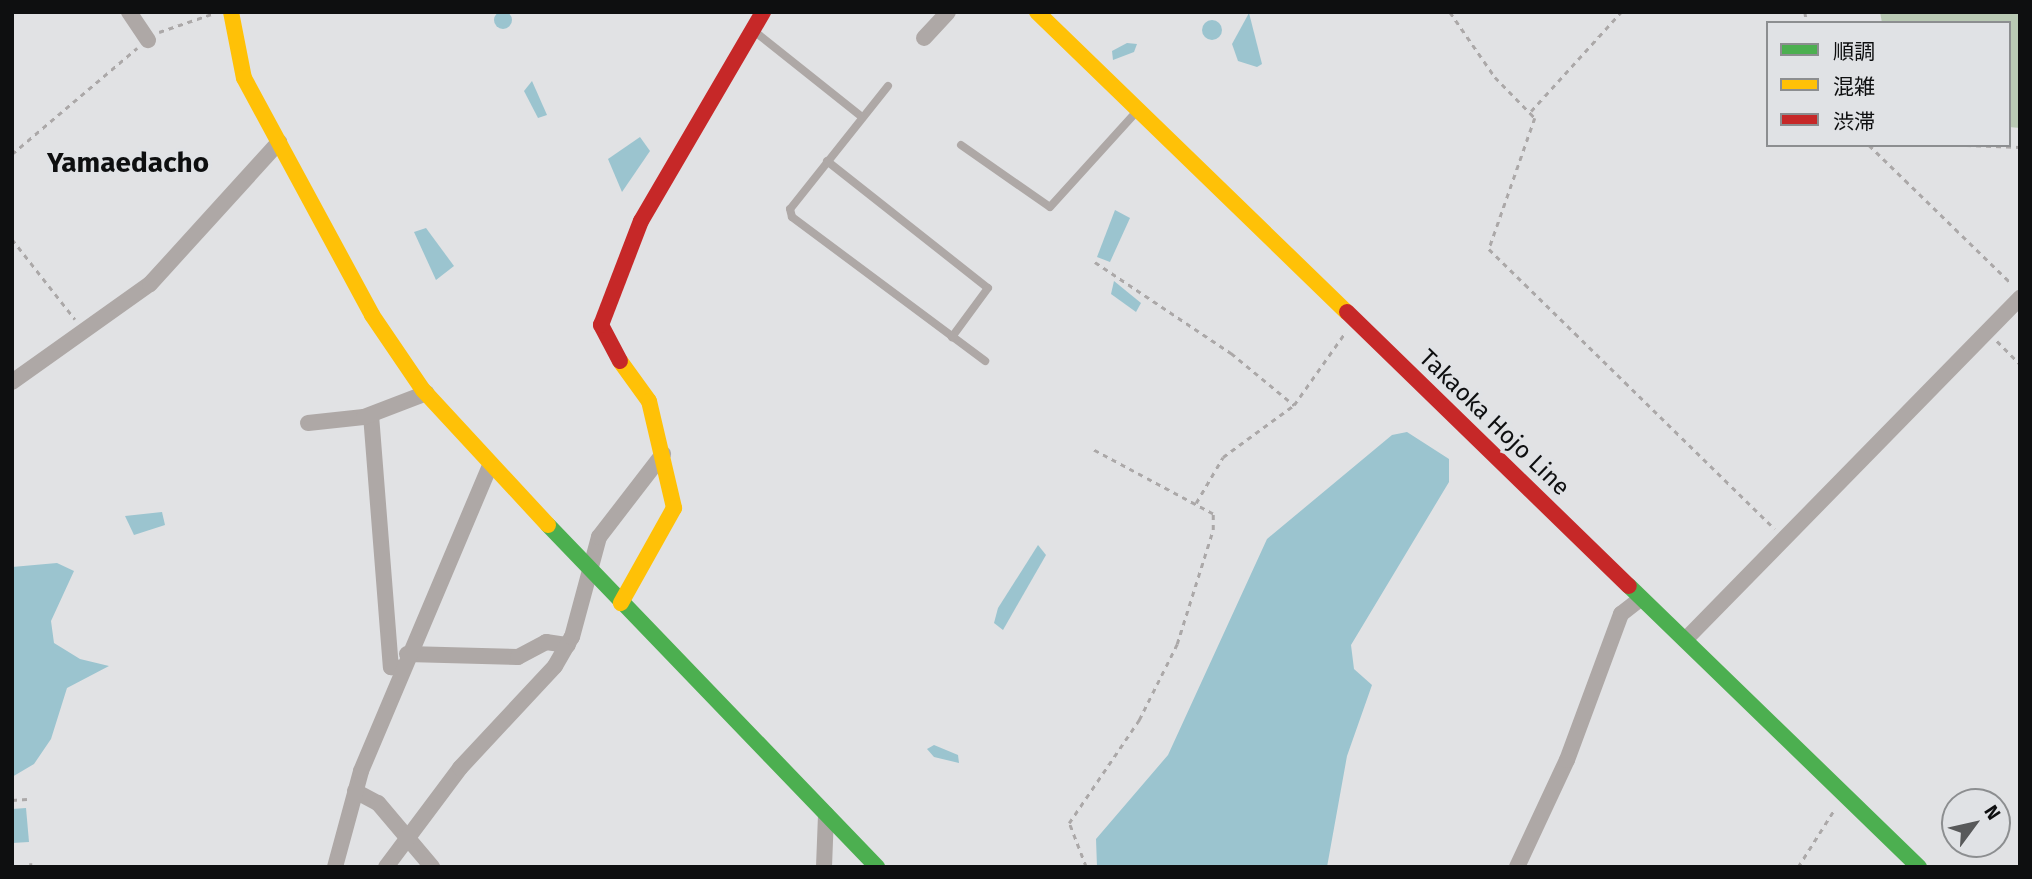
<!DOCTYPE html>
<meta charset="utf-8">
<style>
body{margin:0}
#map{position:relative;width:2032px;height:879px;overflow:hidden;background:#e1e2e4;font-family:"Fira Sans","Noto Sans JP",sans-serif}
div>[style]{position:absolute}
.forest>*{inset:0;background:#b9c9b4}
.water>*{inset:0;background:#9bc4cf}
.round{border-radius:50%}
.path>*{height:2.5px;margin-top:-1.25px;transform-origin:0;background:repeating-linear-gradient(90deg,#aba8a8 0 5px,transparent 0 10px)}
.lane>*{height:8px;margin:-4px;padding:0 4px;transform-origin:4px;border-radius:4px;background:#aea8a6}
.street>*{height:16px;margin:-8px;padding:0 8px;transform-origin:8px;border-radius:8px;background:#aea8a6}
.fast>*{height:16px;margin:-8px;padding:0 8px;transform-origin:8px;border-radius:8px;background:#4caf50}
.slow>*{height:16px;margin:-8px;padding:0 8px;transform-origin:8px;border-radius:8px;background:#ffc107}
.jam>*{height:16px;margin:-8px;padding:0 8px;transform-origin:8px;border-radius:8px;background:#c62828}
span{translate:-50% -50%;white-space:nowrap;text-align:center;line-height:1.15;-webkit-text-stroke:7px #e0e2e5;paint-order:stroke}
.street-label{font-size:24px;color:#0e0f10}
.quarter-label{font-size:28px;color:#0e0f10;font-weight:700}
.frame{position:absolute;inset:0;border:14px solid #0e0f10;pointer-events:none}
.legend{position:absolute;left:1766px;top:21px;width:245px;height:126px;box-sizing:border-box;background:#e0e2e5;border:2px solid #8c8e90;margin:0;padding:9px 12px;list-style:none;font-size:21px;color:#0e0f10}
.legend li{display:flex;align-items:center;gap:14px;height:35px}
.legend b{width:35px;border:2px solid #8c8e90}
.north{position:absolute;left:1941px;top:788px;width:70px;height:70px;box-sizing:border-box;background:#e0e2e5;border:2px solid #8c8e90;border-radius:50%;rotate:57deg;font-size:19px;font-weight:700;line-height:28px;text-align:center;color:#0e0f10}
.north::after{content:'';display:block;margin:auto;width:24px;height:32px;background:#58595a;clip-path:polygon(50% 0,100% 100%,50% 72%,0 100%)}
</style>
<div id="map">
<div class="forest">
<div style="clip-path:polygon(1880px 12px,2020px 12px,2020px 128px,2009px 127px,2009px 23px,1882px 23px)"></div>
</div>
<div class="water">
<div class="round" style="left:494px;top:11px;width:18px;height:18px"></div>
<div style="clip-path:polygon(1249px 13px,1262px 64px,1257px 67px,1238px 61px,1232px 44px)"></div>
<div class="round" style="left:1202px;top:20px;width:20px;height:20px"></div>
<div style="clip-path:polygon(1127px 43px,1137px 44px,1134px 52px,1113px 60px,1112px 51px)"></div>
<div style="clip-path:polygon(532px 81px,547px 115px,538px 118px,524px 91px)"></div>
<div style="clip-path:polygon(640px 137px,650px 151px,622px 192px,608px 159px)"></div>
<div style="clip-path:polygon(1115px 210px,1130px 218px,1110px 262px,1097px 257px)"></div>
<div style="clip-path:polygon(426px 228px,454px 266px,436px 280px,414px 232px)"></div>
<div style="clip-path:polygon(1114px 281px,1141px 303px,1136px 312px,1111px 294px)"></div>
<div style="clip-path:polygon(1407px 432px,1449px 459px,1449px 482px,1351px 645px,1354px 669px,1372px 685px,1347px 756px,1327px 867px,1097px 867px,1096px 839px,1168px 755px,1267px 539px,1392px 435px)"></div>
<div style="clip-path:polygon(162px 512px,165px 525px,134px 535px,125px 516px)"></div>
<div style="clip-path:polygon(1038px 545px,1046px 555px,1003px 630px,994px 623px,998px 608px)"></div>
<div style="clip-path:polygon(57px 563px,74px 571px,51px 621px,54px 643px,80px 659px,109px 666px,67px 688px,51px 739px,34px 764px,12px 777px,12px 567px)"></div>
<div style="clip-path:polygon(934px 745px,958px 755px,959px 763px,934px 757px,927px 749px)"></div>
<div style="clip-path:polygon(26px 808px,29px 842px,12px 843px,12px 809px)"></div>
</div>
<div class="path">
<div style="left:1450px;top:12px;width:79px;rotate:55.3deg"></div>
<div style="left:1495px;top:77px;width:57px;rotate:45.7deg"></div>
<div style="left:1535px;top:118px;width:139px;rotate:109.3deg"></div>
<div style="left:1489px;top:249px;width:400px;rotate:44.4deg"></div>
<div style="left:1805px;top:12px;width:11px;rotate:80deg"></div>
<div style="left:159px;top:32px;width:56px;rotate:-18.8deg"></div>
<div style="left:1531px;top:111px;width:134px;rotate:-47.7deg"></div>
<div style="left:1869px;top:145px;width:199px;rotate:44.2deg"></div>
<div style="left:1966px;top:145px;width:54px;rotate:2.1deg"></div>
<div style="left:12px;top:154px;width:164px;rotate:-40.3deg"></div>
<div style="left:12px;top:239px;width:102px;rotate:51.8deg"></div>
<div style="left:1095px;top:262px;width:164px;rotate:33.8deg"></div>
<div style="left:1231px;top:353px;width:82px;rotate:39.5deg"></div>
<div style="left:1997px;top:341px;width:33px;rotate:45deg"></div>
<div style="left:1196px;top:503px;width:53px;rotate:-59.6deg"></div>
<div style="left:1223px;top:457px;width:88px;rotate:-36.2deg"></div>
<div style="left:1294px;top:405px;width:87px;rotate:-54.8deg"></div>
<div style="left:12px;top:800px;width:15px;rotate:-4deg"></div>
<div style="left:31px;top:863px;width:4px;rotate:90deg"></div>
<div style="left:1086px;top:867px;width:47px;rotate:-111.1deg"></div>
<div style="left:1069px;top:823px;width:125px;rotate:-55.8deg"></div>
<div style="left:1139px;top:720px;width:85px;rotate:-63.4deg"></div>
<div style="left:1177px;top:644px;width:120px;rotate:-72.5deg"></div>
<div style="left:1213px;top:530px;width:16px;rotate:-90deg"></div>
<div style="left:1213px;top:514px;width:137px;rotate:-151.8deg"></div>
<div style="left:1798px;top:867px;width:67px;rotate:-57.7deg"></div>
</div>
<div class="lane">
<div style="left:754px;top:31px;width:137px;rotate:38.5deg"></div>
<div style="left:888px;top:86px;width:157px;rotate:128.5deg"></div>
<div style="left:790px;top:209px;width:8px;rotate:76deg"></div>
<div style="left:792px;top:217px;width:241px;rotate:36.7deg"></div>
<div style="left:961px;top:145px;width:108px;rotate:34.9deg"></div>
<div style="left:1050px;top:207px;width:130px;rotate:-47.8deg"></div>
<div style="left:827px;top:161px;width:205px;rotate:38.3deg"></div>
<div style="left:988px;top:288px;width:61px;rotate:126.3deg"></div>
</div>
<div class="street">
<div style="left:129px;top:12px;width:34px;rotate:56deg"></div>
<div style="left:924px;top:38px;width:35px;rotate:-47deg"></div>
<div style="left:12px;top:382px;width:169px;rotate:-35.4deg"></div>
<div style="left:150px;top:284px;width:192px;rotate:-47.7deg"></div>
<div style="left:371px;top:415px;width:253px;rotate:85.5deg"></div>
<div style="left:391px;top:667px;width:10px;rotate:6deg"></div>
<div style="left:308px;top:423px;width:56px;rotate:-6.1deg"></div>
<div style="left:364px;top:417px;width:67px;rotate:-20.9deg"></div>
<div style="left:1685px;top:640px;width:479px;rotate:-45.6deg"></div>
<div style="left:407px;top:654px;width:111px;rotate:1.5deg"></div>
<div style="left:518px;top:657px;width:32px;rotate:-28deg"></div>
<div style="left:546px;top:642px;width:22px;rotate:8deg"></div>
<div style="left:355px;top:791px;width:26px;rotate:28deg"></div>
<div style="left:378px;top:803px;width:84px;rotate:49.8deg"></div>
<div style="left:335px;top:867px;width:99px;rotate:-74.8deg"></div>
<div style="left:361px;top:771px;width:331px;rotate:-67.1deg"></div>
<div style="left:386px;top:867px;width:124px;rotate:-53.2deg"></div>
<div style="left:460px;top:768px;width:139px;rotate:-47deg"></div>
<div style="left:555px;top:666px;width:34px;rotate:-60deg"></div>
<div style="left:572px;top:637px;width:104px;rotate:-74.9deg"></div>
<div style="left:599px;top:537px;width:105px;rotate:-52.4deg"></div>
<div style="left:824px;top:867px;width:53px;rotate:-87.8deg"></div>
<div style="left:1517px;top:867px;width:118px;rotate:-65deg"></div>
<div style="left:1567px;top:760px;width:156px;rotate:-69.7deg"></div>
<div style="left:1621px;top:614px;width:24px;rotate:-38deg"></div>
</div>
<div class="fast">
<div style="left:548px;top:525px;width:475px;rotate:46.1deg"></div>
<div style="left:1629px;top:586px;width:404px;rotate:44.1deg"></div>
</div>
<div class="slow">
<div style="left:231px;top:12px;width:67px;rotate:78.9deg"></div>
<div style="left:244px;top:78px;width:269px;rotate:61.6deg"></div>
<div style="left:372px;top:315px;width:91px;rotate:55.8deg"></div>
<div style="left:423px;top:390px;width:184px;rotate:47.2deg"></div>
<div style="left:1037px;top:12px;width:431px;rotate:44.1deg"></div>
<div style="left:620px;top:361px;width:49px;rotate:54.1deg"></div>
<div style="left:649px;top:401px;width:110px;rotate:76.8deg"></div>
<div style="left:674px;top:508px;width:109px;rotate:119.2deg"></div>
</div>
<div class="jam">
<div style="left:1347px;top:312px;width:393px;rotate:44.2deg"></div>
<div style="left:620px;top:361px;width:41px;rotate:-117.8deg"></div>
<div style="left:601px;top:325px;width:111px;rotate:-69deg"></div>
<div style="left:641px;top:221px;width:242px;rotate:-59.7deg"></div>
</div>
<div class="street-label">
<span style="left:1494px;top:423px;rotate:44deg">Takaoka Hojo Line</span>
</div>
<div class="quarter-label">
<span style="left:128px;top:163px">Yamaedacho</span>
</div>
<div class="frame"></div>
<ul class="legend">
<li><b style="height:9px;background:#4caf50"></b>順調</li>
<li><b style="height:9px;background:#ffc107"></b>混雑</li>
<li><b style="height:9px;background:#c62828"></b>渋滞</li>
</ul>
<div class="north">N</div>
</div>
